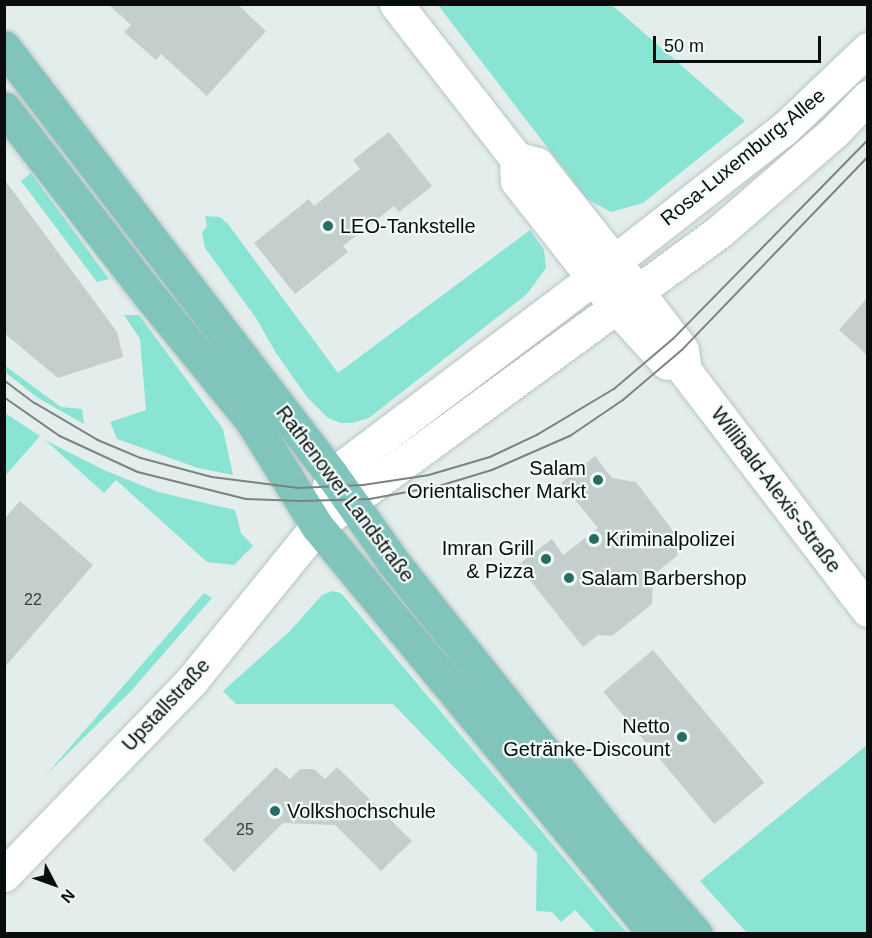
<!DOCTYPE html>
<meta charset="utf-8">
<style>
body{margin:0}
#map{position:relative;width:872px;height:938px;overflow:hidden;background:#e3eeec;font-family:Arial,sans-serif}
div>[style]{position:absolute}
.green>*{inset:0;background:#89e4d4}
.building>*{inset:0;background:#c4cecc;transform-origin:0 0}
.roads{filter:drop-shadow(0 0 2px #bac5c3) drop-shadow(0 0 2px #bac5c3)}
.minor>*{height:33px;margin:-16.5px;padding:0 16.5px;transform-origin:16.5px;border-radius:16.5px;background:#fff}
.major>*{height:33px;margin:-16.5px;padding:0 16.5px;transform-origin:16.5px;border-radius:16.5px;background:#80c4bb}
.tram>*{height:1.5px;margin:-0.75px;padding:0 0.75px;transform-origin:0.75px;border-radius:0.75px;background:#7b8381}
.dots>*{width:16px;height:16px;translate:-50% -50%;box-sizing:border-box;border:3px solid #f1fcf9;border-radius:50%}
span{translate:-50% -50%;white-space:nowrap;text-align:center;line-height:1.15;-webkit-text-stroke:4.5px #f1fcf9;paint-order:stroke}
.number-label{font-size:16px;color:#383d3c}
.number-label span{-webkit-text-stroke-width:0}
.street-label{font-size:20px;color:#090d0c}
.poi-label{font-size:20px;color:#090d0c}
.left{translate:0 -50%;text-align:left}
.right{translate:-100% -50%;text-align:right}
.frame{position:absolute;inset:0;border:6px solid #090d0c;pointer-events:none}
.north{position:absolute;left:24px;top:854px;width:60px;height:60px;-webkit-text-stroke:4px #f1fcf9;paint-order:stroke;rotate:131deg;font-size:16px;font-weight:700;line-height:24px;text-align:center;color:#090d0c}
.north::after{content:'';display:block;margin:auto;width:21px;height:27px;background:#090d0c;clip-path:polygon(50% 0,100% 100%,50% 72%,0 100%)}
.scale{position:absolute;left:653px;top:36px;width:168px;height:27px;box-sizing:border-box;border:3px solid #090d0c;border-top:0;padding-left:8px;font-size:18px;line-height:21px;white-space:nowrap;color:#090d0c;-webkit-text-stroke:4px #f1fcf9;paint-order:stroke}
</style>
<div id="map">
<div class="green">
<div style="clip-path:polygon(438px 5px,612px 5px,745px 121px,643px 203px,611px 212px,587px 199px)"></div>
<div style="clip-path:polygon(31px 173px,109px 279px,97px 282px,21px 181px)"></div>
<div style="clip-path:polygon(205px 216px,220px 217px,228px 224px,338px 373px,530px 230px,544px 250px,546px 268px,527px 294px,369px 418px,352px 423px,341px 423px,328px 418px,307px 397px,276px 353px,256px 318px,205px 248px,202px 233px,207px 226px)"></div>
<div style="clip-path:polygon(124px 315px,139px 315px,223px 429px,233px 475px,198px 468px,117px 439px,110px 422px,146px 410px,140px 339px)"></div>
<div style="clip-path:polygon(4px 365px,61px 407px,82px 409px,84px 424px,38px 398px,5px 372px)"></div>
<div style="clip-path:polygon(5px 413px,40px 436px,5px 476px)"></div>
<div style="clip-path:polygon(45px 440px,104px 470px,158px 492px,235px 510px,241px 533px,253px 546px,234px 565px,207px 562px,116px 480px,104px 493px)"></div>
<div style="clip-path:polygon(332px 591px,341px 593px,627px 933px,596px 933px,575px 910px,561px 922px,552px 912px,536px 911px,537px 853px,393px 704px,236px 704px,223px 691px,290px 631px,322px 595px)"></div>
<div style="clip-path:polygon(204px 593px,212px 598px,131px 691px,45px 776px)"></div>
<div style="clip-path:polygon(867px 745px,867px 933px,747px 933px,700px 881px)"></div>
</div>
<div class="building">
<div style="clip-path:polygon(108px 4px,237px 4px,266px 31px,207px 96px,161px 54px,156px 60px,124px 32px,131px 25px)"></div>
<div style="clip-path:polygon(389px 132px,432px 186px,399px 212px,394px 206px,343px 246px,348px 252px,295px 294px,254px 243px,309px 199px,314px 206px,360px 169px,353px 160px)"></div>
<div style="clip-path:polygon(4px 179px,117px 332px,123px 357px,58px 378px,4px 333px)"></div>
<div style="clip-path:polygon(867px 298px,867px 355px,839px 330px)"></div>
<div style="clip-path:polygon(595px 456px,612px 478px,636px 482px,679px 539px,677px 556px,653px 575px,652px 604px,612px 636px,598px 635px,583px 647px,518px 565px,552px 539px,563px 555px,598px 528px,561px 483px)"></div>
<div style="clip-path:polygon(20px 501px,93px 565px,4px 668px,4px 519px)"></div>
<div style="left:653px;top:650px;width:173px;height:65px;rotate:50deg"></div>
<div style="clip-path:polygon(276px 767px,290px 779px,300px 769px,314px 769px,325px 779px,337px 767px,412px 841px,381px 871px,335px 825px,283px 823px,234px 872px,203px 840px)"></div>
</div>
<div class="roads">
<div class="minor">
<div style="left:396px;top:4px;width:195px;rotate:52.1deg"></div>
<div style="left:516px;top:158px;width:23px;rotate:88deg"></div>
<div style="left:517px;top:181px;width:162px;rotate:51.8deg"></div>
<div style="left:617px;top:308px;width:74px;rotate:47.7deg"></div>
<div style="left:516px;top:158px;width:22px;rotate:16deg"></div>
<div style="left:537px;top:164px;width:124px;rotate:51.6deg"></div>
<div style="left:614px;top:261px;width:112px;rotate:52.6deg"></div>
<div style="left:682px;top:350px;width:21px;rotate:82deg"></div>
<div style="left:685px;top:371px;width:301px;rotate:52.6deg"></div>
<div style="left:325px;top:501px;width:27px;rotate:-75deg"></div>
<div style="left:332px;top:475px;width:327px;rotate:-37deg"></div>
<div style="left:593px;top:278px;width:242px;rotate:-38deg"></div>
<div style="left:784px;top:129px;width:116px;rotate:-43.6deg"></div>
<div style="left:4px;top:875px;width:271px;rotate:-46deg"></div>
<div style="left:192px;top:680px;width:198px;rotate:-50.9deg"></div>
<div style="left:317px;top:526px;width:499px;rotate:-36.2deg"></div>
<div style="left:720px;top:231px;width:151px;rotate:-41deg"></div>
<div style="left:834px;top:132px;width:49px;rotate:-45.8deg"></div>
</div>
<div class="major">
<div style="left:4px;top:47px;width:539px;rotate:52.54deg"></div>
<div style="left:332px;top:475px;width:108px;rotate:54.8deg"></div>
<div style="left:394px;top:563px;width:357px;rotate:51.5deg"></div>
<div style="left:616px;top:842px;width:122px;rotate:49deg"></div>
<div style="left:4px;top:108px;width:237px;rotate:52.2deg"></div>
<div style="left:149px;top:295px;width:161px;rotate:50.8deg"></div>
<div style="left:251px;top:420px;width:125px;rotate:58.1deg"></div>
<div style="left:317px;top:526px;width:530px;rotate:50.36deg"></div>
</div>
</div>
<div class="tram">
<div style="left:4px;top:380px;width:39px;rotate:37deg"></div>
<div style="left:35px;top:403px;width:73px;rotate:30.4deg"></div>
<div style="left:98px;top:440px;width:47px;rotate:22.7deg"></div>
<div style="left:141px;top:458px;width:73px;rotate:15deg"></div>
<div style="left:212px;top:477px;width:87px;rotate:7.3deg"></div>
<div style="left:298px;top:488px;width:65px;rotate:-2.6deg"></div>
<div style="left:363px;top:485px;width:67px;rotate:-8.6deg"></div>
<div style="left:429px;top:475px;width:64px;rotate:-16.4deg"></div>
<div style="left:490px;top:457px;width:52px;rotate:-25.1deg"></div>
<div style="left:537px;top:435px;width:90px;rotate:-30.9deg"></div>
<div style="left:614px;top:389px;width:77px;rotate:-40.3deg"></div>
<div style="left:673px;top:339px;width:279px;rotate:-45.6deg"></div>
<div style="left:4px;top:397px;width:68px;rotate:34.9deg"></div>
<div style="left:60px;top:436px;width:86px;rotate:24.8deg"></div>
<div style="left:138px;top:472px;width:111px;rotate:14deg"></div>
<div style="left:246px;top:499px;width:55px;rotate:2.1deg"></div>
<div style="left:301px;top:501px;width:69px;rotate:-1.7deg"></div>
<div style="left:370px;top:499px;width:70px;rotate:-10.7deg"></div>
<div style="left:439px;top:486px;width:55px;rotate:-16.8deg"></div>
<div style="left:492px;top:470px;width:85px;rotate:-23.6deg"></div>
<div style="left:570px;top:436px;width:64px;rotate:-34.2deg"></div>
<div style="left:623px;top:400px;width:77px;rotate:-40.3deg"></div>
<div style="left:682px;top:350px;width:268px;rotate:-46.1deg"></div>
</div>
<div class="dots">
<div style="left:328px;top:226px;background:#266d63"></div>
<div style="left:598px;top:480px;background:#266d63"></div>
<div style="left:594px;top:539px;background:#266d63"></div>
<div style="left:546px;top:559px;background:#266d63"></div>
<div style="left:569px;top:578px;background:#266d63"></div>
<div style="left:682px;top:737px;background:#266d63"></div>
<div style="left:275px;top:811px;background:#266d63"></div>
</div>
<div class="number-label">
<span style="left:33px;top:600px">22</span>
<span style="left:245px;top:830px">25</span>
</div>
<div class="street-label">
<span style="left:743px;top:157px;rotate:-39deg">Rosa-Luxemburg-Allee</span>
<span style="left:776px;top:490px;rotate:53deg">Willibald-Alexis-Straße</span>
<span style="left:345px;top:494px;rotate:53deg">Rathenower Landstraße</span>
<span style="left:166px;top:705px;rotate:-47deg">Upstallstraße</span>
</div>
<div class="poi-label">
<span class="left" style="left:340px;top:226px">LEO-Tankstelle</span>
<span class="right" style="left:586px;top:480px">Salam<br>Orientalischer Markt</span>
<span class="left" style="left:606px;top:539px">Kriminalpolizei</span>
<span class="right" style="left:534px;top:560px">Imran Grill<br>&amp; Pizza</span>
<span class="left" style="left:581px;top:578px">Salam Barbershop</span>
<span class="right" style="left:670px;top:738px">Netto<br>Getränke-Discount</span>
<span class="left" style="left:287px;top:811px">Volkshochschule</span>
</div>
<div class="frame"></div>
<div class="north">N</div>
<div class="scale">50 m</div>
</div>
